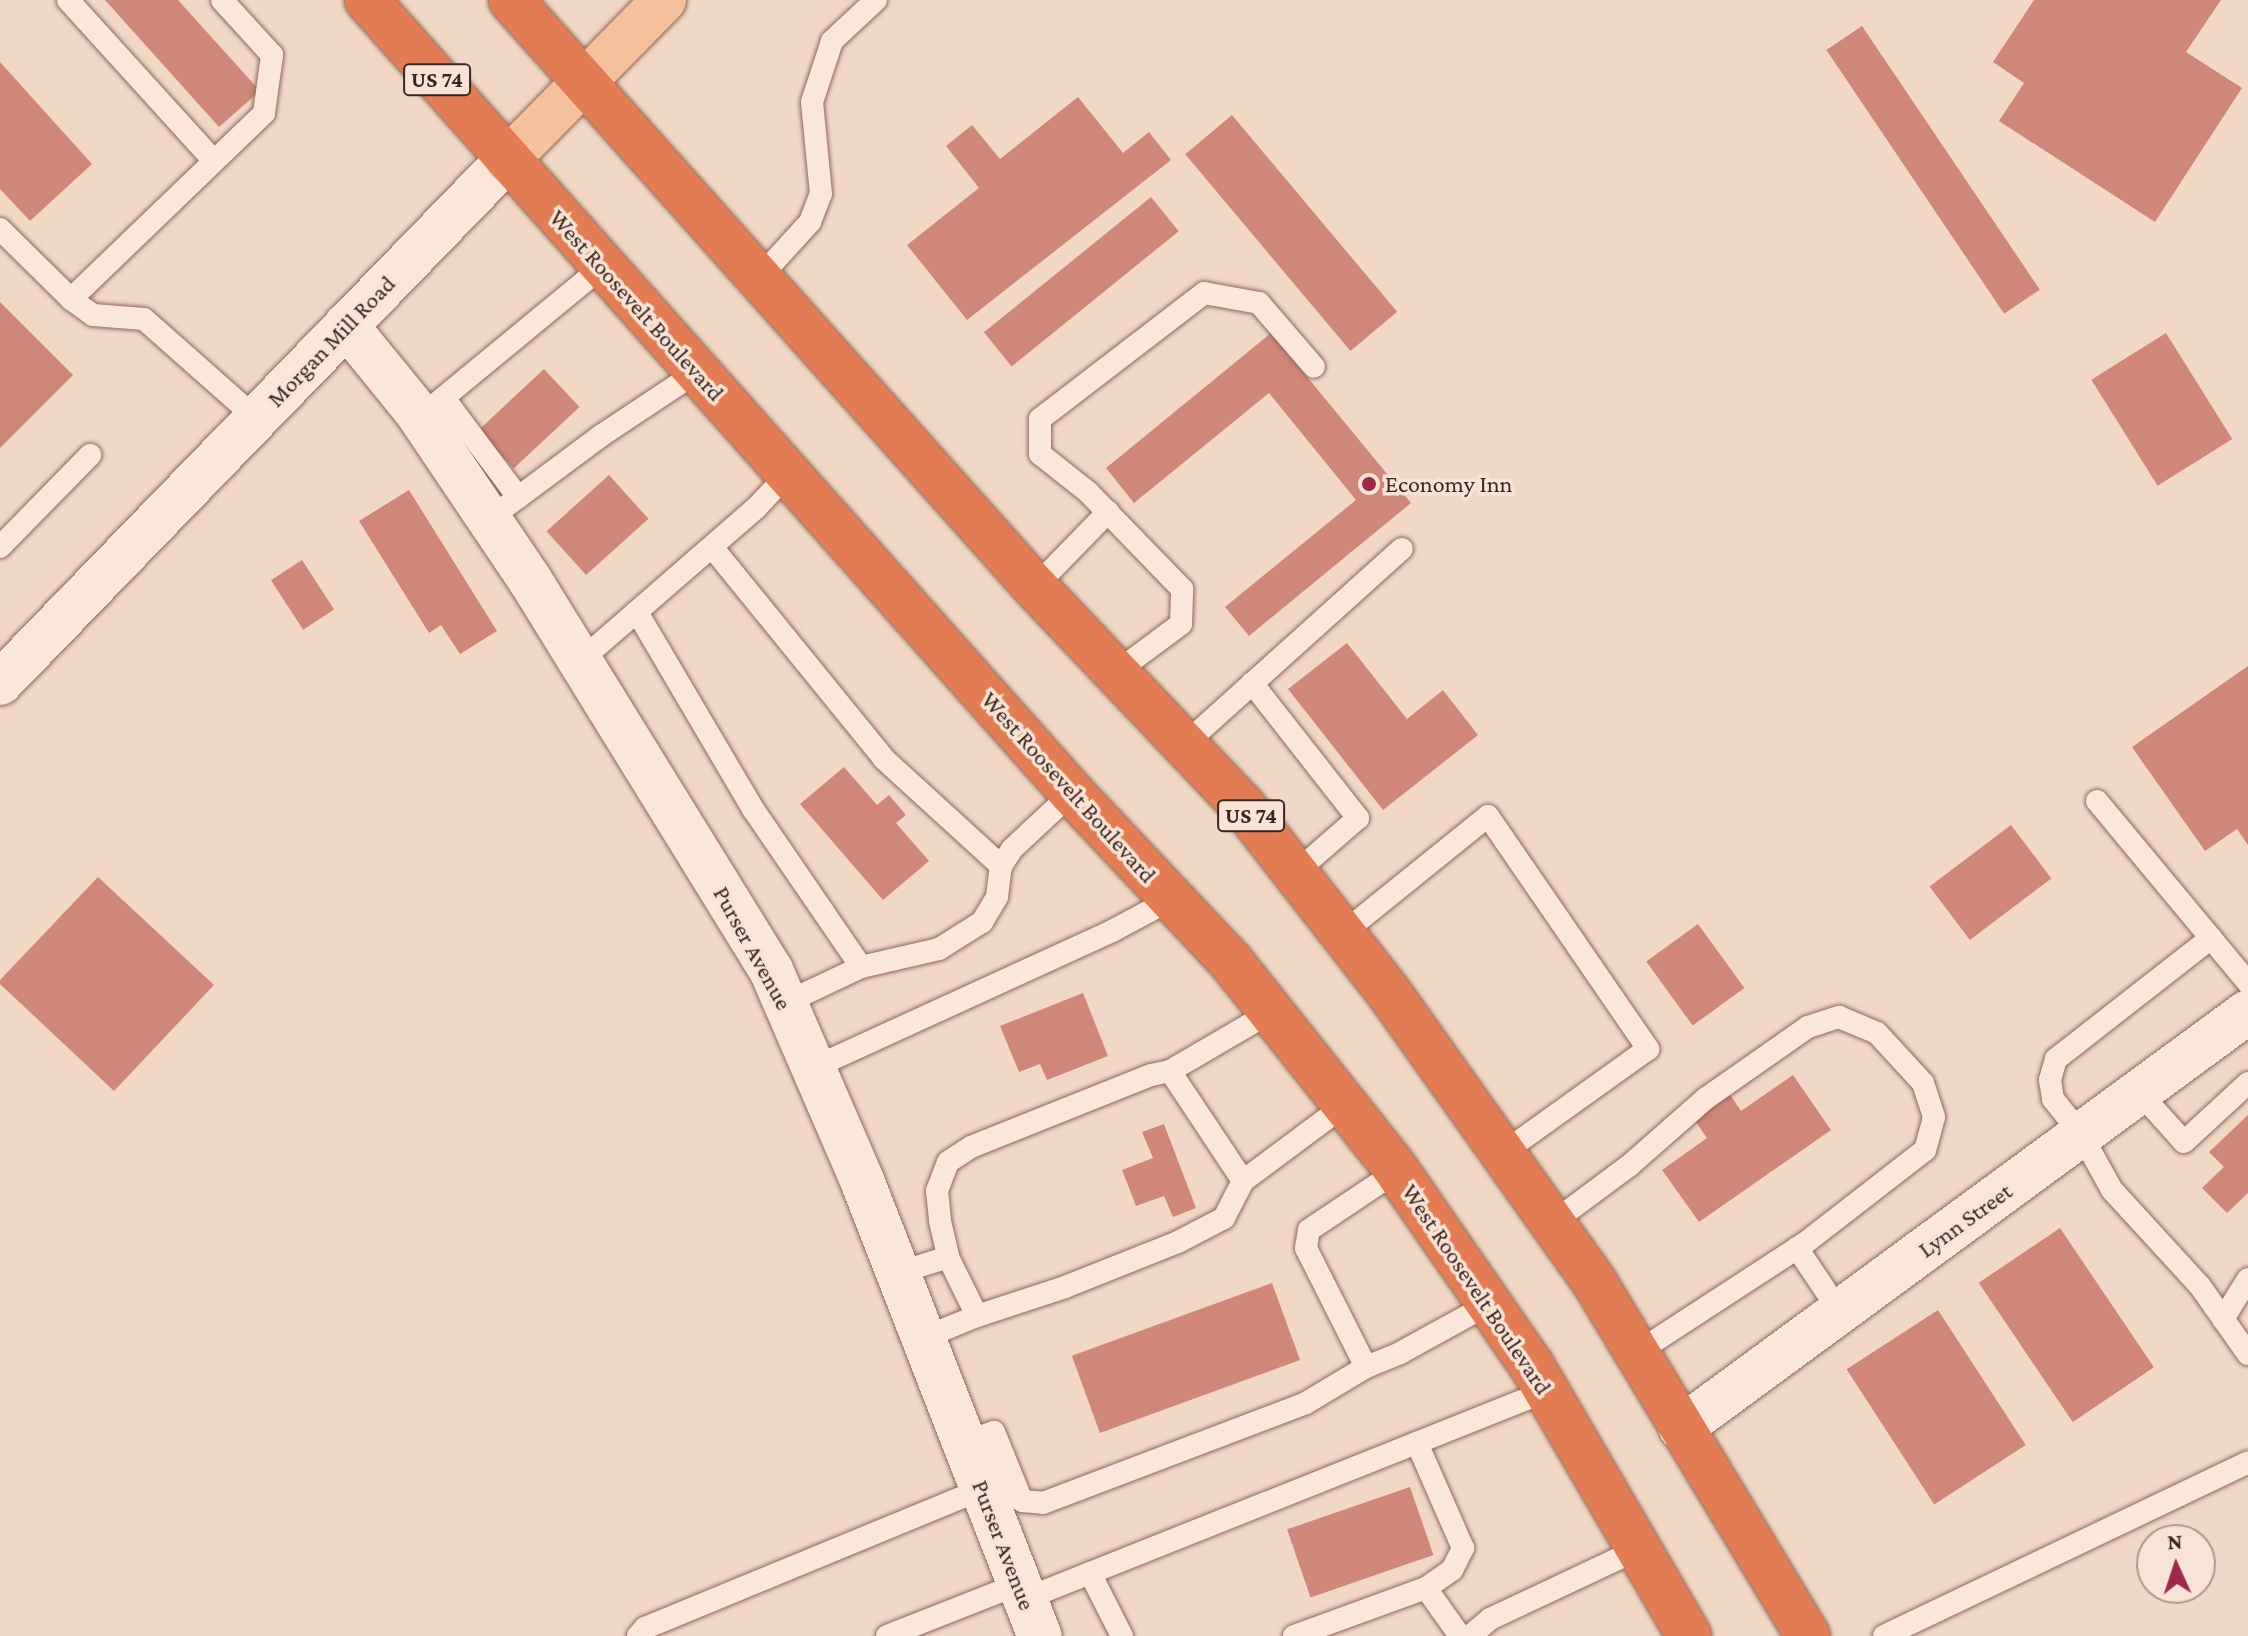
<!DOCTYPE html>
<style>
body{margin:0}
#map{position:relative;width:2248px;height:1636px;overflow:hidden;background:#f1d8c6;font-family:"Crimson Pro",serif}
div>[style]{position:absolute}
.building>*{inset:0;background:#d0867a;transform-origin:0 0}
.roads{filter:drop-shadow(0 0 2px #8d675a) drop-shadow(0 0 2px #8d675a)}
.lane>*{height:22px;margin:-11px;padding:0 11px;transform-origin:11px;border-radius:11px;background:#fae7da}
.street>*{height:44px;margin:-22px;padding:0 22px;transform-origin:22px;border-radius:22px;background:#fae7da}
.secondary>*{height:44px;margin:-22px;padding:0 22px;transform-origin:22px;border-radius:22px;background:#fae7da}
.primary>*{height:44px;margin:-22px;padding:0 22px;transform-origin:22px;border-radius:22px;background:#f5c19c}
.highway>*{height:44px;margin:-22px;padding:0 22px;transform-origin:22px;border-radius:22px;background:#e37c53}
.dots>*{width:22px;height:22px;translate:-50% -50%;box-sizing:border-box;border:4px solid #f7e4d6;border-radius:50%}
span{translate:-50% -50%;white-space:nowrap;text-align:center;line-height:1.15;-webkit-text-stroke:7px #f7e4d6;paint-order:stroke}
.shield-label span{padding:2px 6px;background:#f7e4d6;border:2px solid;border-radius:6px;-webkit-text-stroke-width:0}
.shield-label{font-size:22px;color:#3c251f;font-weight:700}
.street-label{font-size:24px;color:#3c251f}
.poi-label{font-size:24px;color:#3c251f}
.left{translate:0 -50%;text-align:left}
.north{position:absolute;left:2136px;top:1524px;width:80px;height:80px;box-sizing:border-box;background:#f7e4d6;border:2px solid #ac988d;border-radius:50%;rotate:357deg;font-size:22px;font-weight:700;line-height:32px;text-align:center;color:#3c251f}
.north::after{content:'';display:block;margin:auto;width:28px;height:36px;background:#9f2749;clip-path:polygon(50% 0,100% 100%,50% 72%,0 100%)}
</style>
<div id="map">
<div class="building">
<div style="clip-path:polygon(105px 0,178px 0,260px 91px,219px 127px)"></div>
<div style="clip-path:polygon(2034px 0,2221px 0,2186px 52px,2242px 88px,2155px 222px,1999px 121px,2024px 83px,1993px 62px)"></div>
<div style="left:1862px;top:26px;width:318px;height:43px;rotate:56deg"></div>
<div style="clip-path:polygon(0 62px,92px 164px,30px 221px,0 189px)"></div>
<div style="clip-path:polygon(1078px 97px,1123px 153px,1149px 132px,1171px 160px,967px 320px,907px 245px,979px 188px,946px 146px,972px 125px,1000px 159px)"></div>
<div style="left:1232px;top:115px;width:257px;height:61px;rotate:50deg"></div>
<div style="left:1151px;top:197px;width:44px;height:215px;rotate:51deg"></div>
<div style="clip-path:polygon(0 302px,73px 375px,0 448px)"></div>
<div style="clip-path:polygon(1271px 333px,1411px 503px,1249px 636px,1225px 607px,1356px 500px,1269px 393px,1134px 503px,1106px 468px)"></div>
<div style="left:2166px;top:333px;width:125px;height:88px;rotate:58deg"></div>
<div style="left:544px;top:369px;width:52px;height:90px;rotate:47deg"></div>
<div style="left:609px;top:475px;width:59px;height:84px;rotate:48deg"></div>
<div style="clip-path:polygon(409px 490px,497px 631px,460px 654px,441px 625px,429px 633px,359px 521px)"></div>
<div style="left:302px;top:560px;width:59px;height:37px;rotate:57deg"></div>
<div style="clip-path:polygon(1347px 643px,1407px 719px,1443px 690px,1478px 735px,1383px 810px,1288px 689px)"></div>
<div style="clip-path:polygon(2248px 666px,2248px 845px,2237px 829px,2205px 851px,2132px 747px)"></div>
<div style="clip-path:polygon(844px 767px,877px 805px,889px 795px,906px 815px,896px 823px,929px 861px,883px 900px,800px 804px)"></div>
<div style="left:2011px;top:825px;width:67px;height:102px;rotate:53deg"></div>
<div style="clip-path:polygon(98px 877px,214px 985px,114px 1091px,0 984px,0 980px)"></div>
<div style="left:1698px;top:924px;width:79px;height:64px;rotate:54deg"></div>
<div style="clip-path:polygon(1083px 993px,1108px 1056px,1047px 1080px,1040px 1064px,1019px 1072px,1000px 1026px)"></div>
<div style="clip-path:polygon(1793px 1075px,1831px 1130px,1699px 1222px,1662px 1170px,1707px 1138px,1693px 1118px,1729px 1093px,1741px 1111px)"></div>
<div style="clip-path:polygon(2248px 1115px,2248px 1193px,2227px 1213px,2202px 1188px,2224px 1167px,2209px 1152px)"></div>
<div style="clip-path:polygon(1164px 1124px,1196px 1208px,1173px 1217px,1164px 1196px,1136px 1206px,1122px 1170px,1153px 1158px,1142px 1132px)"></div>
<div style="left:2060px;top:1228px;width:168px;height:98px;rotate:56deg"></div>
<div style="left:1272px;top:1283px;width:82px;height:213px;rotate:70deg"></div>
<div style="left:1938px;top:1310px;width:161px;height:109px;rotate:57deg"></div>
<div style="left:1410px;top:1487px;width:72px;height:130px;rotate:71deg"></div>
</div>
<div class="roads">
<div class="lane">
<div style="left:68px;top:0;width:217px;rotate:47.8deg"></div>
<div style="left:0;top:229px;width:100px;rotate:44.6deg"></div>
<div style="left:71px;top:299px;width:27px;rotate:36deg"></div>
<div style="left:93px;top:315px;width:51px;rotate:4.5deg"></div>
<div style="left:144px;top:319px;width:149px;rotate:41.5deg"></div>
<div style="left:759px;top:278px;width:76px;rotate:-47.7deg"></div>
<div style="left:810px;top:222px;width:30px;rotate:-69deg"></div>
<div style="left:821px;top:194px;width:92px;rotate:-95.6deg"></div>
<div style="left:812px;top:102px;width:64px;rotate:-71.8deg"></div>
<div style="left:832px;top:41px;width:60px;rotate:-43deg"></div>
<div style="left:71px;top:299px;width:268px;rotate:-43.9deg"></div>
<div style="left:264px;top:113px;width:59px;rotate:-82.1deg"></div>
<div style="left:272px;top:55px;width:74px;rotate:-132.3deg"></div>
<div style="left:444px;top:398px;width:124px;rotate:53.2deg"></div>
<div style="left:420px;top:417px;width:237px;rotate:-39.5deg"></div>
<div style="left:489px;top:519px;width:141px;rotate:-36.6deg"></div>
<div style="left:602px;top:435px;width:114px;rotate:-33.6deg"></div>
<div style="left:0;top:547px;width:129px;rotate:-45.6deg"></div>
<div style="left:712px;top:547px;width:273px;rotate:50.9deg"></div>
<div style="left:884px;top:759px;width:159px;rotate:42.4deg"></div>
<div style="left:1035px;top:587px;width:105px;rotate:-45.8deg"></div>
<div style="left:637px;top:612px;width:229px;rotate:59.5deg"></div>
<div style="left:753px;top:809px;width:191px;rotate:55.6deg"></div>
<div style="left:861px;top:967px;width:80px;rotate:-13deg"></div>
<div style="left:939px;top:949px;width:51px;rotate:-32.1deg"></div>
<div style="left:982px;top:922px;width:29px;rotate:-59deg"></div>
<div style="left:997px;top:897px;width:31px;rotate:-83deg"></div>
<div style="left:1001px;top:866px;width:20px;rotate:-57deg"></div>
<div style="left:1012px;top:849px;width:82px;rotate:-43deg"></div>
<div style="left:580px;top:661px;width:233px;rotate:-41deg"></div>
<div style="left:756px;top:508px;width:47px;rotate:-46.7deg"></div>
<div style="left:1115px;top:673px;width:82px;rotate:-36.6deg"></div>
<div style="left:1181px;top:624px;width:35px;rotate:-88deg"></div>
<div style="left:1182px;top:589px;width:135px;rotate:-134.1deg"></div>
<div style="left:1088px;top:492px;width:61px;rotate:-141.6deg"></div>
<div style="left:1040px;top:454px;width:35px;rotate:-90deg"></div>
<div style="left:1040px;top:419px;width:207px;rotate:-37.5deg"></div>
<div style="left:1204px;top:293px;width:56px;rotate:10.3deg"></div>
<div style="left:1259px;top:303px;width:84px;rotate:49.3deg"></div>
<div style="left:1252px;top:683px;width:172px;rotate:51.9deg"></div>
<div style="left:1358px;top:818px;width:84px;rotate:138.9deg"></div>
<div style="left:1184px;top:745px;width:293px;rotate:-42deg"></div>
<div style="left:2097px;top:801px;width:236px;rotate:50.3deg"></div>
<div style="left:1343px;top:933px;width:186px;rotate:-38.9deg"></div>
<div style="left:1488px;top:816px;width:283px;rotate:55.5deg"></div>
<div style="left:1648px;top:1049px;width:178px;rotate:144.4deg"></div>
<div style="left:2211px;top:938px;width:197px;rotate:142deg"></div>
<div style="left:2056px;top:1059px;width:22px;rotate:106deg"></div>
<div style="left:2050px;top:1080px;width:19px;rotate:81deg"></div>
<div style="left:2053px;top:1099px;width:45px;rotate:51.3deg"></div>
<div style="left:2081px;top:1134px;width:64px;rotate:61deg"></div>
<div style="left:2112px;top:1190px;width:130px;rotate:47.5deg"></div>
<div style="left:2200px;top:1286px;width:83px;rotate:54.8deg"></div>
<div style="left:785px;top:1003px;width:84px;rotate:-25.3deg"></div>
<div style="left:1271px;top:1012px;width:117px;rotate:149.7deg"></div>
<div style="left:1170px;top:1071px;width:19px;rotate:168deg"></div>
<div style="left:1151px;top:1075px;width:194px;rotate:158.2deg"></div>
<div style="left:971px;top:1147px;width:27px;rotate:147deg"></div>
<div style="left:948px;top:1162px;width:31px;rotate:111deg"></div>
<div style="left:937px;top:1191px;width:30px;rotate:84deg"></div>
<div style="left:940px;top:1221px;width:37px;rotate:77deg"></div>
<div style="left:948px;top:1257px;width:66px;rotate:63.8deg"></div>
<div style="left:977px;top:1316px;width:93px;rotate:-18.2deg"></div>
<div style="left:1065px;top:1287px;width:122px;rotate:-21.7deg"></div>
<div style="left:1178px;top:1242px;width:52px;rotate:-27.6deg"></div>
<div style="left:1224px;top:1218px;width:42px;rotate:-62.8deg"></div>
<div style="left:1243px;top:1181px;width:127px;rotate:-36.7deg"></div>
<div style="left:813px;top:1068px;width:329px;rotate:-24.6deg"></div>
<div style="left:1112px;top:931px;width:68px;rotate:-28.1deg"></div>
<div style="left:1170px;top:1071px;width:132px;rotate:56.4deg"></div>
<div style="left:2139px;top:1092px;width:67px;rotate:48deg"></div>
<div style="left:2184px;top:1142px;width:87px;rotate:-42.7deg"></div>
<div style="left:1552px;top:1223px;width:97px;rotate:-36.6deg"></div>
<div style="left:1630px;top:1165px;width:100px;rotate:-41.3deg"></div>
<div style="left:1705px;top:1099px;width:126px;rotate:-35deg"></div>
<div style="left:1808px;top:1027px;width:33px;rotate:-18deg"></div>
<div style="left:1839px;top:1017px;width:41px;rotate:22.8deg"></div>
<div style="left:1877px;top:1033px;width:68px;rotate:47.4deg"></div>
<div style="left:1923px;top:1083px;width:36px;rotate:72deg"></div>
<div style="left:1934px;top:1117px;width:34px;rotate:105deg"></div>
<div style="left:1925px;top:1150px;width:152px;rotate:142.2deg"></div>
<div style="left:1805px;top:1243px;width:202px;rotate:146.9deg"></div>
<div style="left:1797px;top:1248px;width:77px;rotate:56.1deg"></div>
<div style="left:898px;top:1273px;width:52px;rotate:-17.7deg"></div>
<div style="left:2223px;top:1319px;width:47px;rotate:-58deg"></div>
<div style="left:923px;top:1338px;width:58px;rotate:-22.2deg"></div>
<div style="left:1366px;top:1367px;width:133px;rotate:-116.8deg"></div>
<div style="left:1306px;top:1248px;width:18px;rotate:-81deg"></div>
<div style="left:1309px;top:1230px;width:106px;rotate:-33.8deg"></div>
<div style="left:965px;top:1443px;width:31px;rotate:-21deg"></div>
<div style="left:994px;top:1432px;width:74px;rotate:67.9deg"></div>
<div style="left:1022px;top:1501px;width:21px;rotate:5deg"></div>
<div style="left:1043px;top:1503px;width:281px;rotate:-20.8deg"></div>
<div style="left:1306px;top:1403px;width:70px;rotate:-31deg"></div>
<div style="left:1366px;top:1367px;width:37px;rotate:-22deg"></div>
<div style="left:1400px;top:1353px;width:102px;rotate:-28.8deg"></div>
<div style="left:1090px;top:1573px;width:71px;rotate:63.1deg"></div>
<div style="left:1426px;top:1588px;width:59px;rotate:54.7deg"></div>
<div style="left:1025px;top:1599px;width:562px;rotate:-21.73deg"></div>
<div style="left:638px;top:1636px;width:11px;rotate:-49deg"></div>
<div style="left:645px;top:1628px;width:365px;rotate:-22.4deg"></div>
<div style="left:887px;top:1636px;width:142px;rotate:-21.5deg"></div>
<div style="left:1294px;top:1636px;width:140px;rotate:-20deg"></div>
<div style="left:1426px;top:1588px;width:32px;rotate:-35deg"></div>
<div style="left:1452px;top:1570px;width:25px;rotate:-63deg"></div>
<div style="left:1463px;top:1548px;width:115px;rotate:-113.7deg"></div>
<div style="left:1470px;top:1636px;width:26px;rotate:-40deg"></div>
<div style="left:1490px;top:1619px;width:165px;rotate:-25.2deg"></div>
<div style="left:1884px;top:1636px;width:403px;rotate:-25.5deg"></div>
</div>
<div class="street">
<div style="left:346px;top:325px;width:111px;rotate:50.9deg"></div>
<div style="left:416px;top:411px;width:204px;rotate:56deg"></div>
<div style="left:530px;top:580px;width:458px;rotate:58.3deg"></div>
<div style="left:771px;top:970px;width:232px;rotate:66.6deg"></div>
<div style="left:863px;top:1183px;width:486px;rotate:68.7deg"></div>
<div style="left:1681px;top:1428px;width:703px;rotate:-36.27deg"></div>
</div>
<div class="secondary">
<div style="left:0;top:683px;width:728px;rotate:-45.89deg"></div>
</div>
<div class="primary">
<div style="left:507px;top:160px;width:224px;rotate:-45.5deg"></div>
</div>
<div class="highway">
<div style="left:367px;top:0;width:1061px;rotate:48.36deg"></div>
<div style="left:1072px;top:793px;width:233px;rotate:46.7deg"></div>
<div style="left:1232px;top:963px;width:257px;rotate:51.5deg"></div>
<div style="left:1392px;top:1164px;width:246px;rotate:55.3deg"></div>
<div style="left:1532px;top:1366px;width:312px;rotate:59.8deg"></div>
<div style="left:511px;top:0;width:787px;rotate:48.25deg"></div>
<div style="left:1035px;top:587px;width:302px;rotate:46.5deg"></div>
<div style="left:1243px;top:806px;width:234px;rotate:52deg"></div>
<div style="left:1387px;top:990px;width:359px;rotate:54.6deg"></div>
<div style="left:1595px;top:1283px;width:412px;rotate:58.9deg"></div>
</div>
</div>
<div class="dots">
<div style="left:1369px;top:484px;background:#9f2749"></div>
</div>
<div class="shield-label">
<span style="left:437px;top:80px">US 74</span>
<span style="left:1251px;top:816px">US 74</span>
</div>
<div class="street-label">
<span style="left:637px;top:305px;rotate:48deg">West Roosevelt Boulevard</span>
<span style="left:331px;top:341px;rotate:-46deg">Morgan Mill Road</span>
<span style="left:1069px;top:787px;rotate:48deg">West Roosevelt Boulevard</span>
<span style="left:753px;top:948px;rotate:61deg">Purser Avenue</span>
<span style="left:1965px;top:1220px;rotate:-36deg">Lynn Street</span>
<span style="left:1477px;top:1289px;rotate:56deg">West Roosevelt Boulevard</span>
<span style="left:1004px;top:1545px;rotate:69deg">Purser Avenue</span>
</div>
<div class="poi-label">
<span class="left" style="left:1385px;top:484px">Economy Inn</span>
</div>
<div class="north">N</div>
</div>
